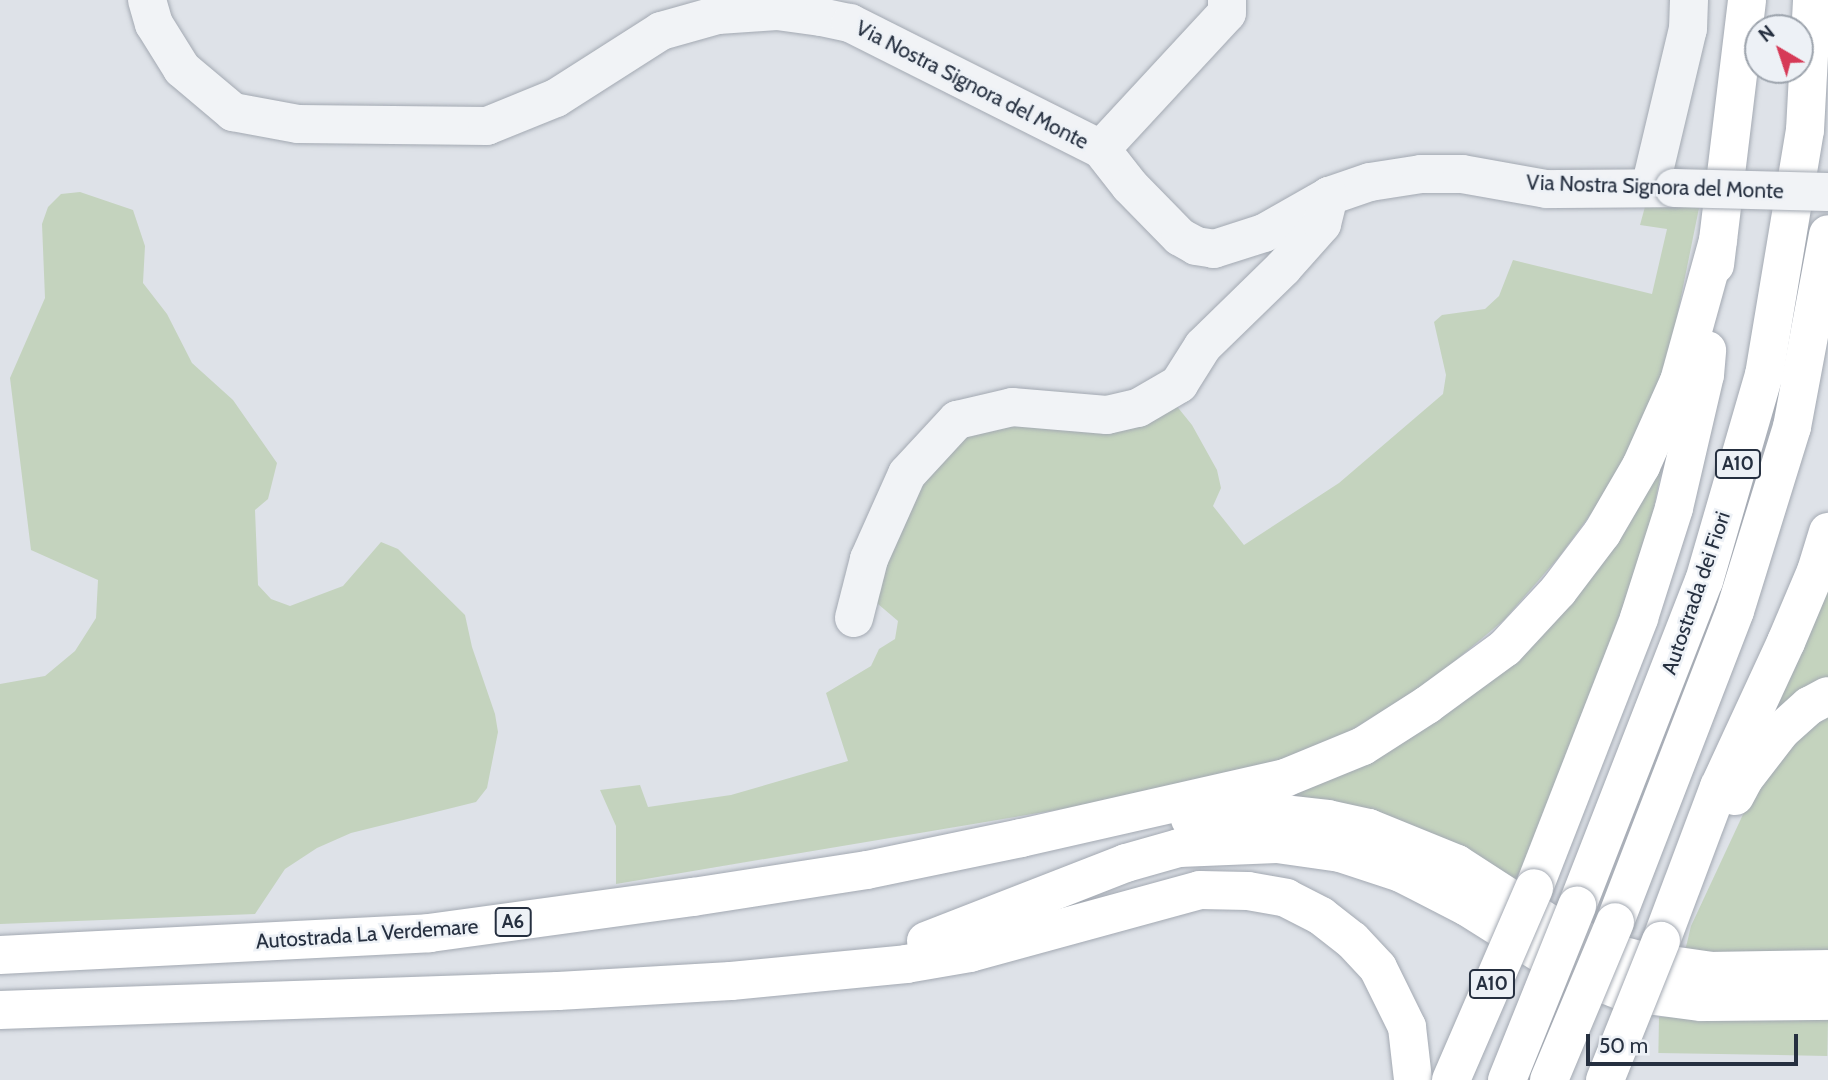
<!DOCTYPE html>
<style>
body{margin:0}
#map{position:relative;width:1828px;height:1080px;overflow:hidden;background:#dee2e8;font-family:Cabin,sans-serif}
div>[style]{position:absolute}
.green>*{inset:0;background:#c4d3be;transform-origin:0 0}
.roads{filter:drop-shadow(0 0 2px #a3a9b2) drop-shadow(0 0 2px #a3a9b2)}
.minor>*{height:38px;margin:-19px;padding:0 19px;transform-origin:19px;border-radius:19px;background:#f1f3f6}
.highway>*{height:38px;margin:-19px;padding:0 19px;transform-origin:19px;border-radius:19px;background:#fff}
.bridges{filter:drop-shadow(0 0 2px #a3a9b2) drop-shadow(0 0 2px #a3a9b2)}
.minor-bridge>*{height:38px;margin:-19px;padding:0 19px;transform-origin:19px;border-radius:19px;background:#f1f3f6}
.highway-bridge>*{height:38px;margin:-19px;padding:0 19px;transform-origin:19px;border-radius:19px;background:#fff}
span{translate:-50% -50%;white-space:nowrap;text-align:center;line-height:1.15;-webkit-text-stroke:5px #edf1f6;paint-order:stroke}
.shield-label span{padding:2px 5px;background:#edf1f6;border:2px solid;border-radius:5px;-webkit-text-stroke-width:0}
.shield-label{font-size:19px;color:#263040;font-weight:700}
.street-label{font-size:21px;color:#263040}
.north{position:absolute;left:1744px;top:14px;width:70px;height:70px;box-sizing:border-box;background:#edf1f6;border:2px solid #9da4ad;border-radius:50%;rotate:321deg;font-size:19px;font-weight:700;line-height:28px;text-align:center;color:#263040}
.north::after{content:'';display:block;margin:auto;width:24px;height:32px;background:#d63a57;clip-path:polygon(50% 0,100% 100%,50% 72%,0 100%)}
.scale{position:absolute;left:1586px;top:1034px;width:212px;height:32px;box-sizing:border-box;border:4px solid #263040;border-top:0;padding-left:9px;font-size:21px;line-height:24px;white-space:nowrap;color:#263040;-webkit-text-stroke:5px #edf1f6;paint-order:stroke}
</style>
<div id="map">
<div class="green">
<div style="clip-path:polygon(80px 192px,133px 210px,145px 246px,143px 283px,167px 314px,192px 363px,233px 400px,277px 463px,268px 499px,255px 510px,258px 585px,271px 599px,290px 606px,343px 586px,381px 542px,398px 549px,465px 615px,472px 647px,495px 714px,498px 732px,487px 788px,476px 802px,351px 833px,317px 848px,285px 869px,255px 914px,0 924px,0 684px,45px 676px,75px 651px,96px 618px,98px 580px,31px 550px,10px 378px,45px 298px,42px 224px,48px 207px,61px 194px)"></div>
<div style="clip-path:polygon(1646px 203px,1699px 208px,1668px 361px,1627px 465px,1559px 557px,1504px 620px,1432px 680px,1336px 740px,1239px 774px,1086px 805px,616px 884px,616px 826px,600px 790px,640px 785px,648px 807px,731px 795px,848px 761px,826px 693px,871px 666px,879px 649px,895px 639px,898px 621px,871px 598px,915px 489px,968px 428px,1171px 399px,1192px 425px,1217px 470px,1221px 488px,1213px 506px,1244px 545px,1339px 483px,1443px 394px,1446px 375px,1434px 322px,1442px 315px,1485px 309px,1499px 296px,1513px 260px,1652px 294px,1667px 229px,1640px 225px)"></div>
<div style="clip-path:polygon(1664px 457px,1649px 532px,1603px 662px,1518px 881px,1280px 795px,1411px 736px)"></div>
<div style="clip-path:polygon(1828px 577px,1828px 679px,1765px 717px)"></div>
<div style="clip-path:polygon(1828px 717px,1828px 956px,1685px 951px,1691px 926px,1746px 808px,1797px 736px)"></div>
<div style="left:1659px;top:1017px;width:169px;height:36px;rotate:1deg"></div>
</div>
<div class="roads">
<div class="minor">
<div style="left:147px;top:0;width:25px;rotate:74deg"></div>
<div style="left:154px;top:24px;width:53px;rotate:58.1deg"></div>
<div style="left:182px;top:69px;width:67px;rotate:40.1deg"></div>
<div style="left:233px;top:112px;width:66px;rotate:10.5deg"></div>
<div style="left:298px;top:124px;width:189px;rotate:0.6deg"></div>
<div style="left:487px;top:126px;width:74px;rotate:-22.1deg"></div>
<div style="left:556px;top:98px;width:125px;rotate:-32.5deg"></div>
<div style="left:661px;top:31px;width:59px;rotate:-15.7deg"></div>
<div style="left:718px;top:15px;width:59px;rotate:-3.9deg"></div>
<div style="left:777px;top:11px;width:44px;rotate:7.8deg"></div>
<div style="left:821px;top:17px;width:30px;rotate:12deg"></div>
<div style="left:850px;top:23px;width:281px;rotate:26.7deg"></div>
<div style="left:1101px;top:149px;width:47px;rotate:51.9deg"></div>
<div style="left:1130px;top:186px;width:71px;rotate:45.6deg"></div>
<div style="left:1180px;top:237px;width:18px;rotate:29deg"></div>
<div style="left:1196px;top:246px;width:18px;rotate:9deg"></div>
<div style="left:1214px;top:249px;width:52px;rotate:-17.7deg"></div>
<div style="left:1264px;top:233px;width:75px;rotate:-29.6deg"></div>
<div style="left:1329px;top:196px;width:43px;rotate:-18.9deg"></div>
<div style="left:1370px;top:182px;width:52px;rotate:-8.9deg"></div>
<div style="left:1421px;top:174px;width:41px"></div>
<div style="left:1462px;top:174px;width:85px;rotate:10.1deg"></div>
<div style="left:1546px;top:189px;width:128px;rotate:-0.4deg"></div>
<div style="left:1101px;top:149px;width:185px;rotate:-47.2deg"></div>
<div style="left:1227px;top:13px;width:13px;rotate:-90deg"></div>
<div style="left:1650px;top:188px;width:163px;rotate:-76.6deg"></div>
<div style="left:1688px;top:29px;width:29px;rotate:-88deg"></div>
<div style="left:854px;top:618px;width:61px;rotate:-75.7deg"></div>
<div style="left:869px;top:559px;width:93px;rotate:-65.9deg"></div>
<div style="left:907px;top:474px;width:74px;rotate:-47.2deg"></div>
<div style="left:957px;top:420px;width:57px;rotate:-13.3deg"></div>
<div style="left:1012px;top:407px;width:95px;rotate:4.8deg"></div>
<div style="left:1107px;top:415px;width:32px;rotate:-13deg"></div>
<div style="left:1138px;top:408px;width:48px;rotate:-30.3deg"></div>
<div style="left:1179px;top:384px;width:45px;rotate:-57.7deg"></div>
<div style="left:1203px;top:346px;width:112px;rotate:-44.3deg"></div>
<div style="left:1283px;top:268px;width:59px;rotate:-48.4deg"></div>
<div style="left:1322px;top:224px;width:29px;rotate:-76deg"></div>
</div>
<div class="highway">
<div style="left:1715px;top:265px;width:267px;rotate:-83.1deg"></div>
<div style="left:1735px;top:796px;width:19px;rotate:-62deg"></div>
<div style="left:1744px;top:779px;width:61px;rotate:-52.4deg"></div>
<div style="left:1781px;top:731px;width:38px;rotate:-42deg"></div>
<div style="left:1809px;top:706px;width:21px;rotate:-28deg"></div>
<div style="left:1190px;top:819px;width:93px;rotate:-3.1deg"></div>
<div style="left:1283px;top:814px;width:45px;rotate:6.3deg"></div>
<div style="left:1328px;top:819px;width:42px;rotate:12.4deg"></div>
<div style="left:1369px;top:828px;width:95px;rotate:22.2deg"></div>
<div style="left:1457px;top:864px;width:121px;rotate:32.9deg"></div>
<div style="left:1559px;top:930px;width:63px;rotate:22.5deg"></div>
<div style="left:1617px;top:954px;width:27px;rotate:15deg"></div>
<div style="left:1643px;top:961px;width:70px;rotate:8.2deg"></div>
<div style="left:1712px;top:971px;width:116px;rotate:-1deg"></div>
<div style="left:1534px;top:888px;width:290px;rotate:-68.7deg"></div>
<div style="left:1639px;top:618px;width:115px;rotate:-72.3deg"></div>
<div style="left:1674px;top:508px;width:137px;rotate:-76.9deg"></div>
<div style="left:1705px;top:375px;width:25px;rotate:-85deg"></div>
<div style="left:1577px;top:906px;width:349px;rotate:-68.7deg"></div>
<div style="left:1704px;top:581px;width:215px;rotate:-73.8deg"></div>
<div style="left:1764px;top:375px;width:248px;rotate:-80.5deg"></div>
<div style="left:1805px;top:130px;width:130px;rotate:-86.9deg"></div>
<div style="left:1615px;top:922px;width:333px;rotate:-68.9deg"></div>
<div style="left:1735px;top:611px;width:193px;rotate:-72.8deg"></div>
<div style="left:1792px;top:427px;width:196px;rotate:-79.4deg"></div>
<div style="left:926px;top:941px;width:215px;rotate:-21.3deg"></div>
<div style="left:1126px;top:863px;width:55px;rotate:-15.8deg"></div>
<div style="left:1179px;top:848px;width:98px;rotate:-2.3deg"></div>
<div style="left:1277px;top:844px;width:64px;rotate:8.1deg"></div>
<div style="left:1340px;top:853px;width:64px;rotate:18.2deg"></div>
<div style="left:1401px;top:873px;width:74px;rotate:27.3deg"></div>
<div style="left:1467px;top:907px;width:115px;rotate:32.2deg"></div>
<div style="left:1564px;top:968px;width:65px;rotate:21.8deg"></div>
<div style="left:1624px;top:992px;width:78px;rotate:7.4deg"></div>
<div style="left:1701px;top:1002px;width:127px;rotate:-0.5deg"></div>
<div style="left:1661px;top:941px;width:165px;rotate:-69.4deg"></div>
<div style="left:1719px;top:787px;width:160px;rotate:-65.2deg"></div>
<div style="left:1786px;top:642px;width:77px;rotate:-67.1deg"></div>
<div style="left:1816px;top:571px;width:41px;rotate:-72.9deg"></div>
<div style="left:0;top:955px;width:430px;rotate:-2.9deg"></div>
<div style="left:429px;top:933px;width:266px;rotate:-7.8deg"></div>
<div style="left:693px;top:897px;width:176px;rotate:-8.8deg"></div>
<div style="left:867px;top:870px;width:157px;rotate:-11.7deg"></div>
<div style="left:1021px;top:838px;width:271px;rotate:-12.8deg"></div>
<div style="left:1285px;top:778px;width:84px;rotate:-22.3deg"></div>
<div style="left:1363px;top:746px;width:76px;rotate:-32.6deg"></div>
<div style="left:1427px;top:705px;width:97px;rotate:-36.2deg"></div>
<div style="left:1505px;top:648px;width:78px;rotate:-47.1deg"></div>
<div style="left:1558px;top:591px;width:73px;rotate:-52.8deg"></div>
<div style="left:1602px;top:533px;width:78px;rotate:-59.8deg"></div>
<div style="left:1641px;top:466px;width:93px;rotate:-65.9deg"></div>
<div style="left:1679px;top:381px;width:146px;rotate:-74.5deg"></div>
<div style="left:0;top:1010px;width:558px;rotate:-1.95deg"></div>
<div style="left:558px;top:991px;width:173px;rotate:-3.3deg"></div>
<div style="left:731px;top:981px;width:176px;rotate:-5.5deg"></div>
<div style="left:906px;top:964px;width:65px;rotate:-9.8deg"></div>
<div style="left:970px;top:953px;width:238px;rotate:-15.3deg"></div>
<div style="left:1200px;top:890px;width:48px;rotate:1.2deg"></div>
<div style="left:1248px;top:891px;width:39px;rotate:10deg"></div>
<div style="left:1286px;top:898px;width:39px;rotate:27deg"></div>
<div style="left:1321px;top:916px;width:39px;rotate:38deg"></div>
<div style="left:1352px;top:940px;width:38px;rotate:47deg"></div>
<div style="left:1378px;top:968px;width:66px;rotate:63.8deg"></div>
<div style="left:1407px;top:1027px;width:53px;rotate:83.5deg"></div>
</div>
</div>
<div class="bridges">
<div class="minor-bridge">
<div style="left:1674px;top:188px;width:154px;rotate:1.5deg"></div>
</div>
<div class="highway-bridge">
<div style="left:1451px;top:1080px;width:209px;rotate:-66.6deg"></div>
<div style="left:1507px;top:1080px;width:188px;rotate:-68.1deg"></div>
<div style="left:1549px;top:1080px;width:171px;rotate:-67.3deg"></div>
<div style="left:1605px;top:1080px;width:150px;rotate:-68.1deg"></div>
</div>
</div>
<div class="shield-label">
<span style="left:1738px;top:464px">A10</span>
<span style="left:513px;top:922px">A6</span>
<span style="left:1492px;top:984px">A10</span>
</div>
<div class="street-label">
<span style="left:972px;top:85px;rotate:27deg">Via Nostra Signora del Monte</span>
<span style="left:1655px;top:187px;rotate:2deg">Via Nostra Signora del Monte</span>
<span style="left:1696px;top:593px;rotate:-71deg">Autostrada dei Fiori</span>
<span style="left:367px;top:934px;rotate:-4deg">Autostrada La Verdemare</span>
</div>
<div class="north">N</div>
<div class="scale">50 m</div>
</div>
